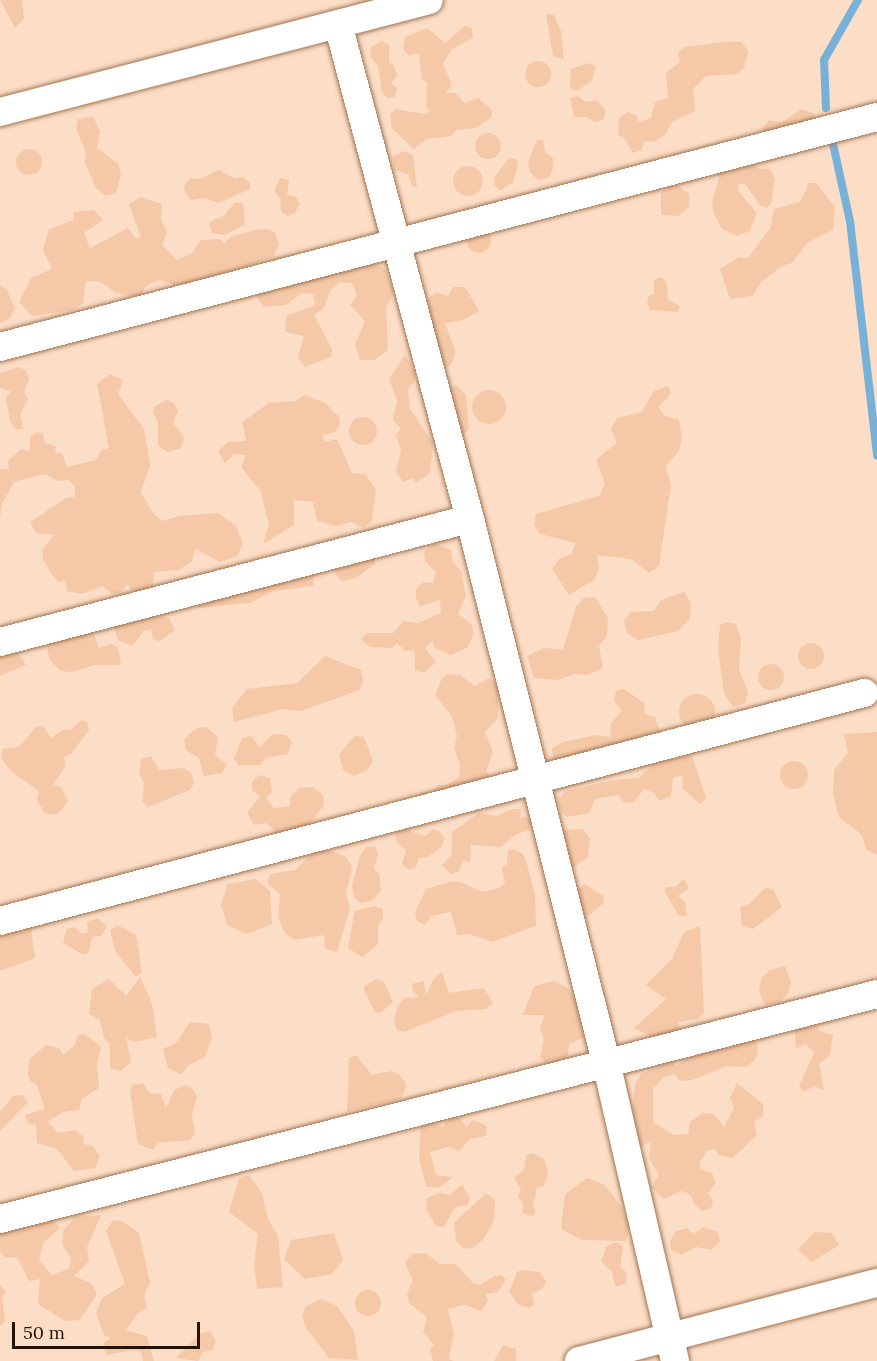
<!DOCTYPE html>
<style>
body{margin:0}
#map{position:relative;width:877px;height:1361px;overflow:hidden;background:#fcddc6;font-family:Lora,serif}
div>[style]{position:absolute}
.green>*{inset:0;background:#f5c9a8}
.round{border-radius:50%}
.stream>*{height:8px;margin:-4px;padding:0 4px;transform-origin:4px;border-radius:4px;background:#77b1d7}
.roads{filter:drop-shadow(0 0 2px #a27450) drop-shadow(0 0 2px #a27450)}
.minor>*{height:28px;margin:-14px;padding:0 14px;transform-origin:14px;border-radius:14px;background:#fff}
span{translate:-50% -50%;white-space:nowrap;text-align:center;line-height:1.15;-webkit-text-stroke:5px #fcddc6;paint-order:stroke}
.scale{position:absolute;left:12px;top:1322px;width:188px;height:27px;box-sizing:border-box;border:3px solid #241305;border-top:0;padding-left:8px;font-size:18px;line-height:21px;white-space:nowrap;color:#241305;-webkit-text-stroke:4px #fcddc6;paint-order:stroke}
</style>
<div id="map">
<div class="green">
<div style="clip-path:polygon(0 0,22px 0,24px 19px,15px 28px)"></div>
<div style="clip-path:polygon(546px 14px,554px 15px,561px 31px,564px 60px,553px 56px)"></div>
<div style="clip-path:polygon(465px 26px,472px 28px,473px 38px,452px 49px,443px 64px,452px 85px,446px 93px,455px 93px,465px 103px,478px 98px,492px 110px,491px 118px,476px 128px,457px 130px,451px 136px,427px 139px,413px 149px,392px 128px,390px 114px,395px 109px,424px 114px,431px 111px,426px 107px,427px 82px,422px 80px,419px 53px,409px 56px,403px 49px,405px 37px,427px 28px,445px 43px)"></div>
<div style="clip-path:polygon(381px 41px,389px 45px,389px 62px,394px 65px,397px 76px,391px 83px,397px 88px,395px 97px,387px 98px,382px 92px,378px 66px,370px 57px,371px 47px)"></div>
<div style="clip-path:polygon(725px 42px,742px 42px,748px 52px,744px 68px,737px 74px,706px 76px,693px 89px,695px 111px,672px 122px,665px 135px,654px 142px,644px 141px,641px 150px,633px 153px,624px 138px,618px 135px,619px 118px,628px 112px,636px 115px,639px 122px,651px 118px,655px 102px,668px 98px,666px 73px,680px 62px,678px 53px,685px 47px)"></div>
<div class="round" style="left:525px;top:61px;width:26px;height:26px"></div>
<div style="clip-path:polygon(589px 63px,596px 66px,592px 81px,576px 91px,570px 89px,571px 69px)"></div>
<div style="clip-path:polygon(578px 96px,586px 102px,597px 100px,606px 111px,603px 120px,594px 122px,587px 117px,574px 117px,570px 98px)"></div>
<div style="clip-path:polygon(801px 109px,813px 113px,815px 124px,766px 139px,762px 129px,769px 120px,782px 122px)"></div>
<div style="clip-path:polygon(93px 116px,100px 132px,97px 148px,118px 164px,121px 175px,116px 193px,105px 196px,96px 188px,85px 163px,86px 152px,76px 129px,78px 119px)"></div>
<div class="round" style="left:475px;top:133px;width:26px;height:26px"></div>
<div style="clip-path:polygon(537px 140px,543px 140px,545px 152px,553px 158px,553px 169px,549px 178px,538px 180px,530px 172px,528px 162px)"></div>
<div class="round" style="left:16px;top:149px;width:26px;height:26px"></div>
<div style="clip-path:polygon(405px 151px,413px 155px,417px 187px,412px 186px,408px 174px,394px 170px,393px 156px)"></div>
<div style="clip-path:polygon(509px 158px,516px 159px,518px 165px,513px 182px,500px 191px,494px 184px,495px 176px)"></div>
<div style="clip-path:polygon(752px 162px,757px 168px,770px 169px,775px 180px,771px 203px,767px 208px,760px 205px,745px 184px,738px 184px,739px 192px,757px 213px,750px 231px,737px 236px,722px 229px,714px 214px,712px 203px,719px 177px,715px 171px)"></div>
<div class="round" style="left:453px;top:166px;width:30px;height:30px"></div>
<div style="clip-path:polygon(219px 170px,235px 178px,243px 177px,250px 182px,250px 189px,219px 203px,204px 198px,190px 200px,183px 187px,190px 178px,200px 179px)"></div>
<div style="clip-path:polygon(280px 178px,289px 180px,287px 195px,295px 196px,300px 203px,295px 213px,287px 216px,281px 211px,280px 198px,274px 191px)"></div>
<div style="clip-path:polygon(809px 183px,816px 183px,835px 207px,833px 230px,807px 243px,792px 263px,782px 266px,761px 282px,753px 296px,730px 299px,720px 269px,739px 257px,748px 258px,771px 227px,774px 209px,800px 202px)"></div>
<div style="clip-path:polygon(670px 186px,679px 186px,689px 194px,689px 207px,678px 216px,661px 215px,661px 192px)"></div>
<div style="clip-path:polygon(140px 197px,162px 204px,161px 220px,167px 232px,162px 245px,177px 260px,192px 253px,201px 240px,221px 239px,224px 244px,230px 237px,254px 230px,268px 229px,275px 233px,279px 245px,273px 257px,183px 288px,159px 280px,146px 286px,139px 298px,116px 293px,101px 282px,86px 281px,83px 303px,73px 310px,32px 316px,19px 302px,31px 278px,52px 269px,43px 250px,49px 229px,74px 220px,73px 212px,94px 210px,103px 220px,84px 233px,90px 248px,128px 228px,135px 238px,141px 238px,129px 204px)"></div>
<div style="clip-path:polygon(234px 203px,243px 203px,245px 224px,225px 235px,212px 233px,209px 222px,224px 216px)"></div>
<div class="round" style="left:467px;top:229px;width:24px;height:24px"></div>
<div style="clip-path:polygon(366px 259px,385px 269px,394px 292px,386px 307px,388px 350px,374px 360px,360px 360px,355px 345px,365px 321px,350px 305px,357px 295px,352px 283px,340px 282px,331px 290px,323px 309px,314px 315px,332px 349px,331px 357px,305px 367px,298px 358px,304px 336px,285px 332px,286px 316px,315px 305px,313px 294px,302px 293px,286px 305px,263px 307px,255px 292px)"></div>
<div style="clip-path:polygon(661px 277px,667px 282px,668px 300px,680px 306px,678px 312px,650px 310px,647px 303px,648px 296px,654px 294px,654px 280px)"></div>
<div style="clip-path:polygon(0 285px,7px 290px,15px 308px,10px 318px,0 323px)"></div>
<div style="clip-path:polygon(453px 287px,465px 287px,479px 311px,463px 320px,445px 323px,456px 352px,451px 365px,441px 370px,422px 303px,436px 292px,448px 296px)"></div>
<div style="clip-path:polygon(405px 355px,415px 371px,415px 381px,408px 389px,410px 409px,433px 443px,430px 473px,416px 483px,413px 478px,403px 482px,396px 472px,401px 450px,396px 436px,401px 428px,393px 420px,397px 401px,389px 379px)"></div>
<div style="clip-path:polygon(18px 367px,26px 370px,29px 379px,24px 392px,28px 399px,20px 415px,23px 429px,15px 429px,10px 421px,6px 398px,11px 391px,0 388px,0 373px)"></div>
<div style="clip-path:polygon(110px 374px,123px 380px,118px 394px,144px 429px,150px 465px,141px 492px,152px 512px,162px 521px,179px 516px,218px 513px,236px 526px,243px 544px,237px 556px,220px 562px,195px 549px,192px 561px,179px 570px,154px 572px,153px 586px,142px 593px,131px 590px,128px 584px,121px 592px,112px 594px,102px 586px,83px 594px,67px 591px,65px 580px,59px 582px,52px 575px,43px 559px,43px 549px,54px 535px,36px 533px,30px 522px,66px 498px,75px 497px,75px 487px,69px 480px,58px 481px,44px 474px,14px 482px,2px 504px,0 518px,0 469px,9px 469px,8px 461px,21px 449px,30px 451px,30px 437px,37px 432px,43px 434px,45px 443px,56px 446px,55px 452px,62px 453px,67px 467px,96px 460px,102px 450px,109px 448px,97px 384px)"></div>
<div style="clip-path:polygon(456px 385px,466px 395px,469px 428px,459px 440px,445px 390px)"></div>
<div style="clip-path:polygon(668px 386px,671px 394px,658px 407px,665px 416px,679px 420px,682px 438px,679px 451px,666px 466px,671px 485px,659px 566px,649px 573px,631px 559px,597px 555px,599px 569px,594px 580px,569px 595px,552px 569px,559px 559px,571px 554px,576px 543px,540px 534px,534px 525px,536px 514px,599px 496px,605px 484px,596px 459px,617px 443px,611px 429px,617px 418px,642px 412px,654px 391px)"></div>
<div class="round" style="left:472px;top:390px;width:34px;height:34px"></div>
<div style="clip-path:polygon(304px 395px,325px 403px,339px 417px,340px 424px,335px 432px,322px 436px,325px 442px,337px 439px,352px 473px,365px 474px,376px 489px,372px 521px,364px 528px,350px 522px,336px 526px,317px 521px,313px 502px,294px 500px,294px 525px,263px 544px,269px 525px,261px 492px,241px 467px,246px 455px,234px 454px,225px 463px,218px 451px,228px 442px,246px 441px,242px 422px,269px 403px,296px 401px)"></div>
<div style="clip-path:polygon(167px 400px,174px 404px,178px 411px,173px 423px,184px 437px,181px 448px,167px 452px,158px 445px,158px 423px,153px 412px,155px 406px)"></div>
<div class="round" style="left:349px;top:417px;width:28px;height:28px"></div>
<div style="clip-path:polygon(435px 543px,451px 550px,453px 562px,461px 571px,466px 595px,458px 614px,471px 624px,474px 633px,468px 647px,451px 655px,435px 648px,432px 641px,425px 648px,436px 662px,424px 673px,415px 670px,415px 653px,412px 650px,405px 651px,397px 643px,392px 648px,370px 647px,361px 639px,367px 633px,393px 633px,404px 621px,418px 623px,441px 613px,440px 600px,420px 606px,416px 598px,416px 589px,423px 582px,433px 583px,436px 572px,425px 561px,424px 552px)"></div>
<div style="clip-path:polygon(374px 556px,375px 564px,356px 578px,341px 581px,333px 570px,338px 559px)"></div>
<div style="clip-path:polygon(314px 574px,313px 586px,274px 591px,250px 603px,200px 608px,192px 604px)"></div>
<div style="clip-path:polygon(684px 592px,691px 603px,690px 618px,678px 631px,638px 640px,627px 633px,624px 621px,631px 612px,654px 611px,661px 600px)"></div>
<div style="clip-path:polygon(595px 597px,608px 618px,607px 636px,599px 646px,603px 668px,588px 675px,575px 674px,558px 680px,534px 678px,527px 656px,544px 648px,563px 650px,576px 606px,584px 598px)"></div>
<div style="clip-path:polygon(152px 616px,169px 618px,175px 630px,160px 641px,153px 640px,151px 629px,144px 631px,132px 646px,118px 640px,114px 628px,118px 623px)"></div>
<div style="clip-path:polygon(727px 622px,736px 624px,741px 640px,739px 669px,748px 693px,745px 703px,733px 707px,724px 693px,718px 649px,720px 625px)"></div>
<div style="clip-path:polygon(93px 632px,99px 648px,111px 644px,118px 647px,121px 665px,95px 665px,73px 672px,61px 671px,49px 659px,47px 647px,53px 635px)"></div>
<div class="round" style="left:798px;top:643px;width:26px;height:26px"></div>
<div style="clip-path:polygon(0 646px,14px 646px,26px 665px,0 676px)"></div>
<div style="clip-path:polygon(325px 656px,361px 670px,363px 681px,359px 690px,301px 711px,283px 709px,234px 722px,232px 708px,247px 689px,297px 683px)"></div>
<div class="round" style="left:758px;top:664px;width:26px;height:26px"></div>
<div style="clip-path:polygon(448px 674px,460px 675px,475px 686px,489px 678px,498px 685px,498px 718px,485px 732px,493px 752px,486px 771px,493px 780px,418px 800px,421px 792px,433px 793px,437px 785px,447px 785px,459px 777px,460px 765px,454px 748px,457px 736px,452px 716px,435px 695px,442px 678px)"></div>
<div style="clip-path:polygon(624px 689px,644px 703px,645px 714px,655px 717px,661px 734px,560px 765px,553px 758px,552px 748px,563px 742px,596px 735px,610px 737px,611px 723px,622px 711px,614px 701px,616px 691px)"></div>
<div class="round" style="left:679px;top:694px;width:36px;height:36px"></div>
<div style="clip-path:polygon(81px 720px,87px 722px,89px 730px,71px 754px,64px 757px,66px 765px,53px 785px,61px 787px,68px 801px,58px 814px,45px 814px,37px 800px,39px 791px,13px 773px,1px 758px,2px 749px,19px 747px,36px 727px,43px 726px,51px 738px,62px 730px,71px 730px)"></div>
<div style="clip-path:polygon(206px 727px,218px 737px,215px 755px,227px 765px,222px 773px,204px 776px,199px 758px,186px 750px,184px 739px,197px 728px)"></div>
<div style="clip-path:polygon(877px 732px,877px 855px,866px 849px,862px 835px,839px 817px,833px 793px,834px 770px,848px 753px,844px 734px)"></div>
<div style="clip-path:polygon(273px 734px,286px 735px,292px 742px,288px 754px,266px 758px,260px 765px,238px 765px,234px 758px,242px 738px,251px 736px,260px 747px)"></div>
<div style="clip-path:polygon(355px 736px,364px 737px,373px 761px,367px 770px,354px 776px,343px 770px,339px 754px)"></div>
<div style="clip-path:polygon(151px 756px,159px 770px,183px 768px,191px 773px,194px 783px,190px 790px,148px 807px,142px 802px,144px 783px,139px 774px,141px 759px)"></div>
<div style="clip-path:polygon(692px 756px,706px 798px,700px 804px,682px 788px,683px 775px,673px 778px,671px 796px,659px 801px,654px 793px,644px 789px,634px 802px,624px 803px,618px 795px,595px 799px,589px 813px,567px 817px,561px 812px,558px 799px,566px 791px,613px 780px,639px 778px,656px 761px)"></div>
<div class="round" style="left:780px;top:761px;width:28px;height:28px"></div>
<div style="clip-path:polygon(259px 775px,270px 778px,272px 792px,266px 797px,274px 808px,290px 806px,290px 797px,299px 788px,313px 787px,323px 795px,324px 805px,309px 825px,281px 837px,266px 823px,254px 825px,247px 812px,260px 797px,252px 790px,252px 782px)"></div>
<div style="clip-path:polygon(513px 809px,521px 809px,520px 818px,525px 817px,533px 823px,530px 829px,515px 835px,501px 847px,471px 845px,470px 862px,464px 860px,458px 872px,451px 874px,442px 865px,452px 854px,452px 832px,479px 813px,497px 816px)"></div>
<div style="clip-path:polygon(410px 822px,411px 832px,426px 836px,432px 829px,439px 831px,445px 839px,441px 847px,428px 857px,419px 858px,416px 867px,409px 870px,402px 864px,406px 850px,397px 843px,395px 831px)"></div>
<div style="clip-path:polygon(583px 829px,590px 839px,588px 857px,569px 871px,557px 845px,563px 830px)"></div>
<div style="clip-path:polygon(375px 846px,378px 854px,374px 868px,379px 874px,381px 891px,373px 900px,361px 903px,354px 898px,352px 886px,360px 856px,366px 847px)"></div>
<div style="clip-path:polygon(514px 849px,523px 854px,527px 864px,535px 894px,536px 926px,492px 942px,469px 934px,457px 935px,451px 912px,431px 916px,425px 925px,417px 921px,415px 912px,426px 889px,449px 882px,461px 882px,482px 892px,499px 888px,505px 883px,502px 868px,507px 863px,508px 851px)"></div>
<div style="clip-path:polygon(314px 851px,332px 851px,346px 857px,352px 867px,346px 894px,350px 908px,337px 953px,325px 948px,324px 935px,295px 940px,285px 933px,278px 917px,280px 894px,267px 883px,271px 874px,295px 870px)"></div>
<div style="clip-path:polygon(255px 879px,270px 891px,272px 924px,246px 934px,227px 925px,221px 905px,228px 884px)"></div>
<div style="clip-path:polygon(684px 879px,689px 888px,678px 896px,685px 902px,687px 916px,678px 915px,665px 892px,666px 887px,675px 887px)"></div>
<div style="clip-path:polygon(584px 884px,604px 896px,603px 904px,585px 918px,577px 912px,577px 890px)"></div>
<div style="clip-path:polygon(765px 888px,773px 889px,782px 907px,753px 929px,742px 926px,740px 907px,749px 904px)"></div>
<div style="clip-path:polygon(374px 906px,383px 909px,383px 918px,378px 926px,378px 944px,362px 957px,348px 948px,353px 920px,355px 911px)"></div>
<div style="clip-path:polygon(98px 918px,107px 927px,101px 936px,92px 937px,89px 953px,84px 955px,63px 943px,67px 929px,75px 927px,82px 934px,88px 932px,87px 922px)"></div>
<div style="clip-path:polygon(30px 919px,35px 958px,0 971px,0 927px)"></div>
<div style="clip-path:polygon(118px 925px,136px 935px,142px 972px,136px 977px,115px 951px,110px 930px)"></div>
<div style="clip-path:polygon(700px 926px,704px 1013px,698px 1019px,678px 1022px,681px 1034px,657px 1039px,634px 1028px,666px 999px,646px 985px,672px 959px,684px 932px)"></div>
<div style="clip-path:polygon(785px 966px,791px 982px,788px 994px,779px 1002px,765px 1005px,759px 992px,761px 979px,770px 970px)"></div>
<div style="clip-path:polygon(442px 972px,449px 993px,484px 988px,493px 1003px,486px 1009px,456px 1011px,404px 1032px,397px 1030px,394px 1021px,397px 1008px,404px 998px,419px 997px,413px 991px,412px 984px,424px 981px,426px 995px,434px 978px)"></div>
<div style="clip-path:polygon(140px 977px,152px 1003px,157px 1037px,135px 1042px,126px 1038px,131px 1062px,121px 1071px,110px 1068px,110px 1044px,104px 1038px,100px 1020px,89px 1014px,92px 989px,109px 979px,126px 996px)"></div>
<div style="clip-path:polygon(377px 979px,384px 982px,393px 1002px,380px 1013px,375px 1012px,364px 991px,364px 986px)"></div>
<div style="clip-path:polygon(554px 981px,568px 988px,583px 1011px,589px 1035px,569px 1044px,568px 1055px,558px 1065px,545px 1063px,540px 1057px,544px 1040px,540px 1027px,545px 1015px,523px 1015px,534px 986px)"></div>
<div style="clip-path:polygon(190px 1022px,209px 1024px,212px 1038px,205px 1057px,189px 1065px,181px 1075px,168px 1068px,163px 1049px,176px 1043px)"></div>
<div style="clip-path:polygon(814px 1024px,821px 1032px,833px 1035px,830px 1055px,819px 1064px,824px 1091px,815px 1086px,803px 1092px,799px 1086px,814px 1053px,806px 1044px,796px 1048px,795px 1030px)"></div>
<div style="clip-path:polygon(85px 1034px,101px 1047px,97px 1064px,99px 1088px,82px 1099px,79px 1110px,63px 1112px,48px 1122px,58px 1133px,75px 1130px,83px 1136px,84px 1144px,92px 1146px,100px 1156px,95px 1168px,74px 1171px,57px 1149px,37px 1143px,36px 1125px,28px 1123px,25px 1115px,45px 1109px,37px 1085px,30px 1081px,28px 1073px,29px 1060px,46px 1045px,59px 1048px,63px 1055px,75px 1045px,78px 1035px)"></div>
<div style="clip-path:polygon(750px 1034px,758px 1045px,757px 1057px,747px 1067px,727px 1066px,692px 1080px,679px 1081px,675px 1074px,664px 1077px,653px 1089px,653px 1122px,674px 1135px,688px 1134px,690px 1122px,703px 1113px,714px 1114px,724px 1127px,734px 1108px,730px 1098px,737px 1083px,763px 1104px,763px 1116px,754px 1122px,757px 1135px,733px 1158px,718px 1155px,715px 1149px,707px 1151px,700px 1162px,700px 1169px,712px 1173px,716px 1183px,708px 1193px,713px 1201px,711px 1208px,702px 1211px,694px 1204px,691px 1195px,682px 1191px,663px 1199px,652px 1187px,659px 1174px,649px 1159px,651px 1142px,639px 1147px,632px 1119px,635px 1084px,641px 1074px,674px 1060px,676px 1066px,692px 1056px)"></div>
<div style="clip-path:polygon(356px 1055px,372px 1075px,391px 1071px,399px 1074px,407px 1085px,401px 1099px,347px 1112px,349px 1058px)"></div>
<div style="clip-path:polygon(143px 1083px,149px 1093px,161px 1094px,166px 1108px,174px 1090px,186px 1085px,192px 1088px,197px 1096px,192px 1115px,195px 1134px,190px 1140px,158px 1143px,153px 1150px,138px 1144px,130px 1092px,132px 1085px)"></div>
<div style="clip-path:polygon(22px 1095px,28px 1102px,0 1131px,0 1112px,13px 1096px)"></div>
<div style="clip-path:polygon(450px 1117px,460px 1118px,466px 1127px,473px 1120px,487px 1126px,486px 1136px,470px 1139px,459px 1151px,448px 1147px,430px 1152px,436px 1175px,453px 1177px,439px 1188px,426px 1187px,419px 1158px,421px 1125px,434px 1123px,443px 1127px)"></div>
<div style="clip-path:polygon(533px 1153px,544px 1159px,548px 1173px,544px 1186px,537px 1188px,533px 1205px,536px 1212px,533px 1216px,522px 1213px,524px 1206px,518px 1197px,521px 1189px,514px 1178px,524px 1169px,526px 1155px)"></div>
<div style="clip-path:polygon(249px 1175px,262px 1193px,268px 1219px,278px 1236px,283px 1287px,257px 1289px,254px 1265px,258px 1234px,229px 1212px,239px 1178px)"></div>
<div style="clip-path:polygon(587px 1178px,605px 1185px,620px 1205px,629px 1225px,626px 1241px,582px 1240px,561px 1229px,565px 1194px)"></div>
<div style="clip-path:polygon(462px 1185px,470px 1197px,468px 1205px,455px 1207px,444px 1227px,436px 1226px,426px 1209px,427px 1198px,439px 1193px,449px 1195px)"></div>
<div style="clip-path:polygon(486px 1193px,495px 1200px,494px 1221px,483px 1240px,470px 1249px,462px 1247px,456px 1241px,454px 1223px)"></div>
<div style="clip-path:polygon(46px 1213px,60px 1228px,43px 1243px,39px 1260px,52px 1275px,69px 1269px,71px 1258px,62px 1244px,63px 1231px,75px 1217px,101px 1215px,87px 1247px,89px 1261px,74px 1276px,92px 1284px,97px 1294px,80px 1320px,65px 1321px,38px 1304px,40px 1279px,29px 1281px,17px 1257px,6px 1258px,0 1252px,0 1229px)"></div>
<div style="clip-path:polygon(113px 1220px,122px 1221px,139px 1233px,150px 1282px,144px 1296px,147px 1308px,137px 1314px,126px 1330px,147px 1336px,154px 1361px,143px 1361px,141px 1352px,134px 1350px,106px 1355px,103px 1343px,111px 1338px,104px 1335px,96px 1313px,102px 1298px,125px 1284px,106px 1231px)"></div>
<div style="clip-path:polygon(703px 1227px,718px 1232px,720px 1242px,711px 1250px,696px 1247px,681px 1255px,671px 1250px,670px 1241px,676px 1231px,687px 1228px,693px 1234px)"></div>
<div style="clip-path:polygon(814px 1232px,832px 1233px,839px 1245px,812px 1262px,798px 1250px)"></div>
<div style="clip-path:polygon(334px 1233px,343px 1260px,332px 1274px,305px 1279px,284px 1259px,291px 1240px)"></div>
<div style="clip-path:polygon(616px 1242px,623px 1246px,620px 1267px,627px 1273px,626px 1283px,620px 1286px,615px 1286px,612px 1272px,601px 1261px,607px 1246px)"></div>
<div style="clip-path:polygon(425px 1253px,440px 1264px,456px 1264px,473px 1283px,480px 1285px,494px 1276px,502px 1275px,506px 1280px,498px 1292px,486px 1294px,488px 1301px,482px 1311px,465px 1305px,448px 1309px,454px 1334px,449px 1359px,454px 1361px,433px 1361px,430px 1349px,434px 1345px,423px 1332px,427px 1317px,409px 1303px,407px 1294px,413px 1280px,405px 1263px,411px 1254px)"></div>
<div style="clip-path:polygon(522px 1270px,540px 1272px,546px 1282px,542px 1289px,532px 1293px,534px 1305px,530px 1308px,519px 1305px,509px 1292px,517px 1272px)"></div>
<div style="clip-path:polygon(0 1285px,6px 1291px,2px 1299px,5px 1322px,0 1326px)"></div>
<div class="round" style="left:355px;top:1290px;width:26px;height:26px"></div>
<div style="clip-path:polygon(321px 1299px,337px 1306px,354px 1331px,358px 1360px,329px 1358px,306px 1328px,302px 1315px,306px 1306px)"></div>
<div style="clip-path:polygon(210px 1331px,216px 1341px,213px 1350px,203px 1352px,198px 1361px,176px 1358px,199px 1334px)"></div>
<div style="clip-path:polygon(503px 1345px,516px 1349px,516px 1361px,494px 1361px)"></div>
</div>
<div class="stream">
<div style="left:826px;top:108px;width:48px;rotate:-92.4deg"></div>
<div style="left:824px;top:60px;width:69px;rotate:-60.5deg"></div>
<div style="left:833px;top:144px;width:79px;rotate:77.6deg"></div>
<div style="left:850px;top:221px;width:236px;rotate:83.4deg"></div>
</div>
<div class="roads">
<div class="minor">
<div style="left:338px;top:24px;width:512px;rotate:75.07deg"></div>
<div style="left:470px;top:519px;width:560px;rotate:75.94deg"></div>
<div style="left:606px;top:1062px;width:307px;rotate:77deg"></div>
<div style="left:0;top:112px;width:443px;rotate:-14.6deg"></div>
<div style="left:0;top:347px;width:907px;rotate:-14.7deg"></div>
<div style="left:0;top:642px;width:486px;rotate:-14.7deg"></div>
<div style="left:0;top:921px;width:894px;rotate:-14.78deg"></div>
<div style="left:0;top:1219px;width:905px;rotate:-14.39deg"></div>
<div style="left:579px;top:1361px;width:308px;rotate:-14.7deg"></div>
</div>
</div>
<div class="scale">50 m</div>
</div>
